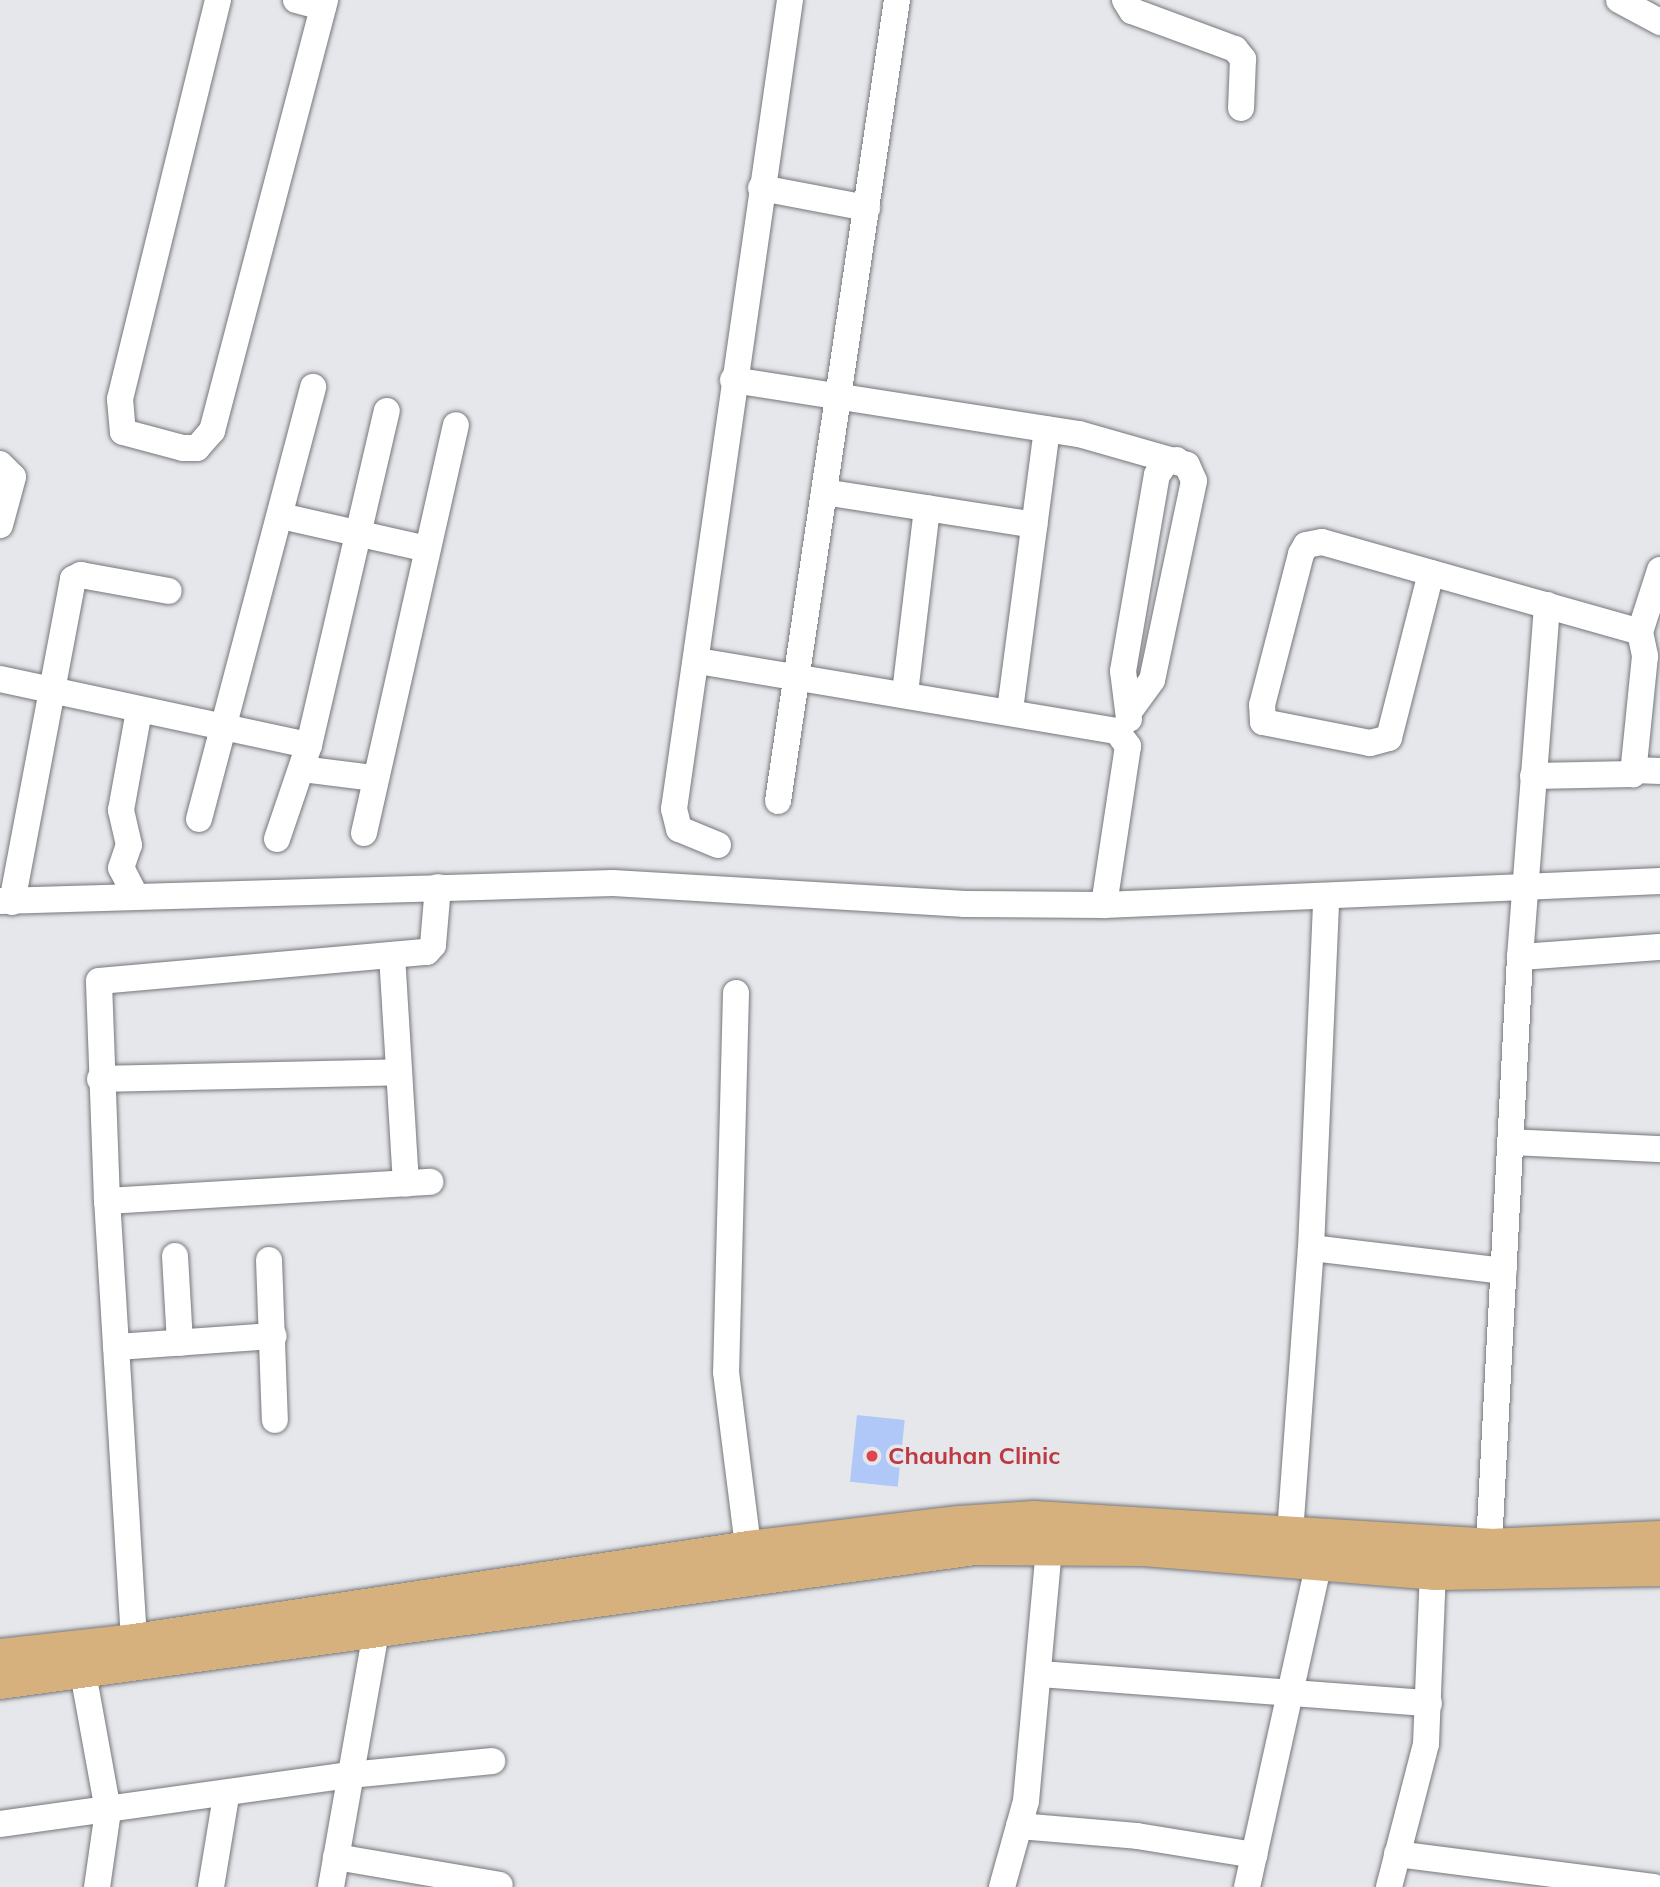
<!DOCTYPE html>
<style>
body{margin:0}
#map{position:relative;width:1660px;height:1887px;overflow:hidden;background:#e5e7eb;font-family:Mulish,sans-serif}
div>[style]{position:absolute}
.building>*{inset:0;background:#b0c8f7;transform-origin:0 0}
.roads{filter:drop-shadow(0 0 2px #75777b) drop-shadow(0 0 2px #75777b)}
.minor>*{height:26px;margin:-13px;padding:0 13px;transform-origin:13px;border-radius:13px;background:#fff}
.major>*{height:33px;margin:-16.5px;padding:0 16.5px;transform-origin:16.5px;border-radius:16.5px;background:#d7b17d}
.dots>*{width:19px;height:19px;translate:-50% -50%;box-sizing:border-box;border:4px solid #e5e7eb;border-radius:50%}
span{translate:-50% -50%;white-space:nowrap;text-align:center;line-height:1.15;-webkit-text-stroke:7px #e5e7eb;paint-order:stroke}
.health-label{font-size:24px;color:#be3a42;font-weight:700}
.left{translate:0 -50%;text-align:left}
</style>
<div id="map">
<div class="building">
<div style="left:857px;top:1415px;width:48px;height:67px;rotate:6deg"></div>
</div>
<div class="roads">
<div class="minor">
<div style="left:218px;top:0;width:411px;rotate:103.8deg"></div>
<div style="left:120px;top:399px;width:33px;rotate:85deg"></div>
<div style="left:123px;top:432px;width:62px;rotate:14.9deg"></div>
<div style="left:183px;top:448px;width:14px"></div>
<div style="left:197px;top:448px;width:23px;rotate:-49deg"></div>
<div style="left:212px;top:431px;width:446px;rotate:-75.3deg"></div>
<div style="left:296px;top:0;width:28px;rotate:15deg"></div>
<div style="left:1125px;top:0;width:13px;rotate:58deg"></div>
<div style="left:1132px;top:11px;width:110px;rotate:20.3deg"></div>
<div style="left:1235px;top:49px;width:13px;rotate:51deg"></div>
<div style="left:1243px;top:59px;width:49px;rotate:92.3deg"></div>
<div style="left:1619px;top:0;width:47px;rotate:28.2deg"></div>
<div style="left:761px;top:188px;width:108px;rotate:10.7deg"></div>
<div style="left:733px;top:380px;width:350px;rotate:8.9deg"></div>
<div style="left:1079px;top:434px;width:112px;rotate:16deg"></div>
<div style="left:1187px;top:465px;width:17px;rotate:66deg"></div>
<div style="left:1194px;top:481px;width:203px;rotate:101.9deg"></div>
<div style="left:1152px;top:680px;width:34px;rotate:126deg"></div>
<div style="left:0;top:464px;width:18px;rotate:45deg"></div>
<div style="left:13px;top:477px;width:50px;rotate:105.2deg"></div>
<div style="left:824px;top:492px;width:213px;rotate:8.9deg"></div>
<div style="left:281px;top:516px;width:150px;rotate:12.7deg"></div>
<div style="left:1431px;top:573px;width:170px;rotate:104.3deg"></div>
<div style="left:1389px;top:738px;width:20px;rotate:165deg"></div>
<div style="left:1370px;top:743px;width:109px;rotate:-168.9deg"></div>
<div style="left:1263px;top:722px;width:17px;rotate:-93deg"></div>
<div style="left:1262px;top:705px;width:156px;rotate:-75.5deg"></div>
<div style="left:1301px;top:554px;width:10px;rotate:-61deg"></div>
<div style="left:1306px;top:545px;width:16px;rotate:-11deg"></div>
<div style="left:1322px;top:542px;width:330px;rotate:15.8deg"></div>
<div style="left:1640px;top:632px;width:25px;rotate:78deg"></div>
<div style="left:1645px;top:656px;width:119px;rotate:95.8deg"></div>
<div style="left:1633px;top:774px;width:100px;rotate:178.9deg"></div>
<div style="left:1640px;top:632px;width:65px;rotate:-72.1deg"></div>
<div style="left:698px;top:661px;width:425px;rotate:9.5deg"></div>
<div style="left:1117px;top:731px;width:19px;rotate:54deg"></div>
<div style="left:1128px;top:746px;width:161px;rotate:98.6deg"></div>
<div style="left:0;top:679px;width:316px;rotate:12.1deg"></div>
<div style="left:905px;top:693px;width:186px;rotate:-83.2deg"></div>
<div style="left:1010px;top:710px;width:283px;rotate:-82.5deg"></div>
<div style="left:1129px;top:719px;width:48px;rotate:-97.1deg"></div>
<div style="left:1123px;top:671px;width:199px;rotate:-80.2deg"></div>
<div style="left:1157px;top:475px;width:16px;rotate:-55deg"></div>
<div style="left:1166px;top:462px;width:11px;rotate:-10deg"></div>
<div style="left:302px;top:769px;width:72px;rotate:7.2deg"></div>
<div style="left:1634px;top:770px;width:26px;rotate:2deg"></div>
<div style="left:778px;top:801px;width:810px;rotate:-81.55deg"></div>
<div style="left:199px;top:819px;width:447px;rotate:-75.2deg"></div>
<div style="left:364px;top:833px;width:418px;rotate:-77.3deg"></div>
<div style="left:277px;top:839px;width:99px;rotate:-71.2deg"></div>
<div style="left:309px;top:745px;width:343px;rotate:-76.9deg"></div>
<div style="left:718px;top:845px;width:42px;rotate:-157.7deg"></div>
<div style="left:679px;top:829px;width:21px;rotate:-104deg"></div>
<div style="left:674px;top:809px;width:817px;rotate:-81.84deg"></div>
<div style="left:135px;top:895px;width:30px;rotate:-117deg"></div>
<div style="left:121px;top:868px;width:24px;rotate:-71deg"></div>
<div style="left:129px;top:845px;width:36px;rotate:-103deg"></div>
<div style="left:121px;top:810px;width:101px;rotate:-79.7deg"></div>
<div style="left:0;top:901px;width:613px;rotate:-1.68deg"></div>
<div style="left:613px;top:883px;width:353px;rotate:3.4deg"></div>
<div style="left:965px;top:904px;width:139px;rotate:0.4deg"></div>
<div style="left:1104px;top:905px;width:557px;rotate:-2.47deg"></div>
<div style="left:12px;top:902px;width:329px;rotate:-79.3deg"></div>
<div style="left:73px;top:579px;width:9px;rotate:-27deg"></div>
<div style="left:81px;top:575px;width:89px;rotate:10.3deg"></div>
<div style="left:392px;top:955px;width:229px;rotate:86.5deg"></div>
<div style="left:1520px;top:957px;width:140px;rotate:-4.1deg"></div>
<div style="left:736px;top:993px;width:379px;rotate:91.5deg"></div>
<div style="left:726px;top:1372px;width:176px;rotate:82.8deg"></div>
<div style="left:100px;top:1079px;width:299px;rotate:-1.3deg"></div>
<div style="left:1510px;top:1142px;width:150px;rotate:2.7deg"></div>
<div style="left:107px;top:1201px;width:220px;rotate:-92.1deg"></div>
<div style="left:99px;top:981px;width:329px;rotate:-5.1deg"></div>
<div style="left:427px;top:952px;width:9px;rotate:-49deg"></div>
<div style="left:433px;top:945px;width:58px;rotate:-85.1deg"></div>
<div style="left:1311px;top:1248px;width:194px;rotate:6.8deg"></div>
<div style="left:175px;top:1256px;width:87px;rotate:86.7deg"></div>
<div style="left:269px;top:1260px;width:160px;rotate:87.9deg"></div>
<div style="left:116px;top:1347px;width:158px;rotate:-4deg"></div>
<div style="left:1290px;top:1533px;width:286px;rotate:-85.8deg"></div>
<div style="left:1311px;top:1248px;width:350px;rotate:-87.5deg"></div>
<div style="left:1489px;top:1545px;width:589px;rotate:-86.98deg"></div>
<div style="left:1520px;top:957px;width:353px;rotate:-85.6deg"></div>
<div style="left:134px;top:1640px;width:440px;rotate:-93.5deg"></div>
<div style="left:107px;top:1201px;width:324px;rotate:-3.4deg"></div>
<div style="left:83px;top:1673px;width:140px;rotate:79.7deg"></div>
<div style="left:108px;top:1811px;width:77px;rotate:98.2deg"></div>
<div style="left:1040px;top:1674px;width:390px;rotate:4.3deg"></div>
<div style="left:0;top:1824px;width:353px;rotate:-8deg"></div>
<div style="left:350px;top:1775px;width:143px;rotate:-5.6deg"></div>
<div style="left:1019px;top:1826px;width:118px;rotate:4.8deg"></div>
<div style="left:1137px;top:1836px;width:119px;rotate:9.2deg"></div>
<div style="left:1397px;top:1854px;width:259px;rotate:7.3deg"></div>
<div style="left:336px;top:1857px;width:166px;rotate:9.7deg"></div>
<div style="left:211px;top:1887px;width:92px;rotate:-80.6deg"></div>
<div style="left:331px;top:1887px;width:260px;rotate:-80deg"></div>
<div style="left:1002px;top:1887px;width:89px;rotate:-74.4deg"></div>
<div style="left:1026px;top:1801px;width:256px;rotate:-84.8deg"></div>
<div style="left:1247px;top:1887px;width:329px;rotate:-77.5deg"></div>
<div style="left:1389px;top:1887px;width:148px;rotate:-75.5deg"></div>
<div style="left:1426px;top:1744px;width:171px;rotate:-87.7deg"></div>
</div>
<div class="major">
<div style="left:0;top:1655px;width:135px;rotate:-6.4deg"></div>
<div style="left:134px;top:1640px;width:621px;rotate:-8.61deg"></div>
<div style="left:748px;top:1547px;width:212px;rotate:-6.8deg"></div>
<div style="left:959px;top:1522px;width:75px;rotate:-3.8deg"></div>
<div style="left:1034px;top:1517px;width:456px;rotate:3.5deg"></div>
<div style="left:1489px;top:1545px;width:171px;rotate:-2.7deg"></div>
<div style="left:0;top:1682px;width:983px;rotate:-7.83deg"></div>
<div style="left:974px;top:1548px;width:169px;rotate:0.3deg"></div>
<div style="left:1143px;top:1549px;width:291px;rotate:4.7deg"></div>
<div style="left:1433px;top:1573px;width:227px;rotate:-1deg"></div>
</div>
</div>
<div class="dots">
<div style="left:872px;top:1456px;background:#e0444e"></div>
</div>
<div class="health-label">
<span class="left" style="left:888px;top:1456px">Chauhan Clinic</span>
</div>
</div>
